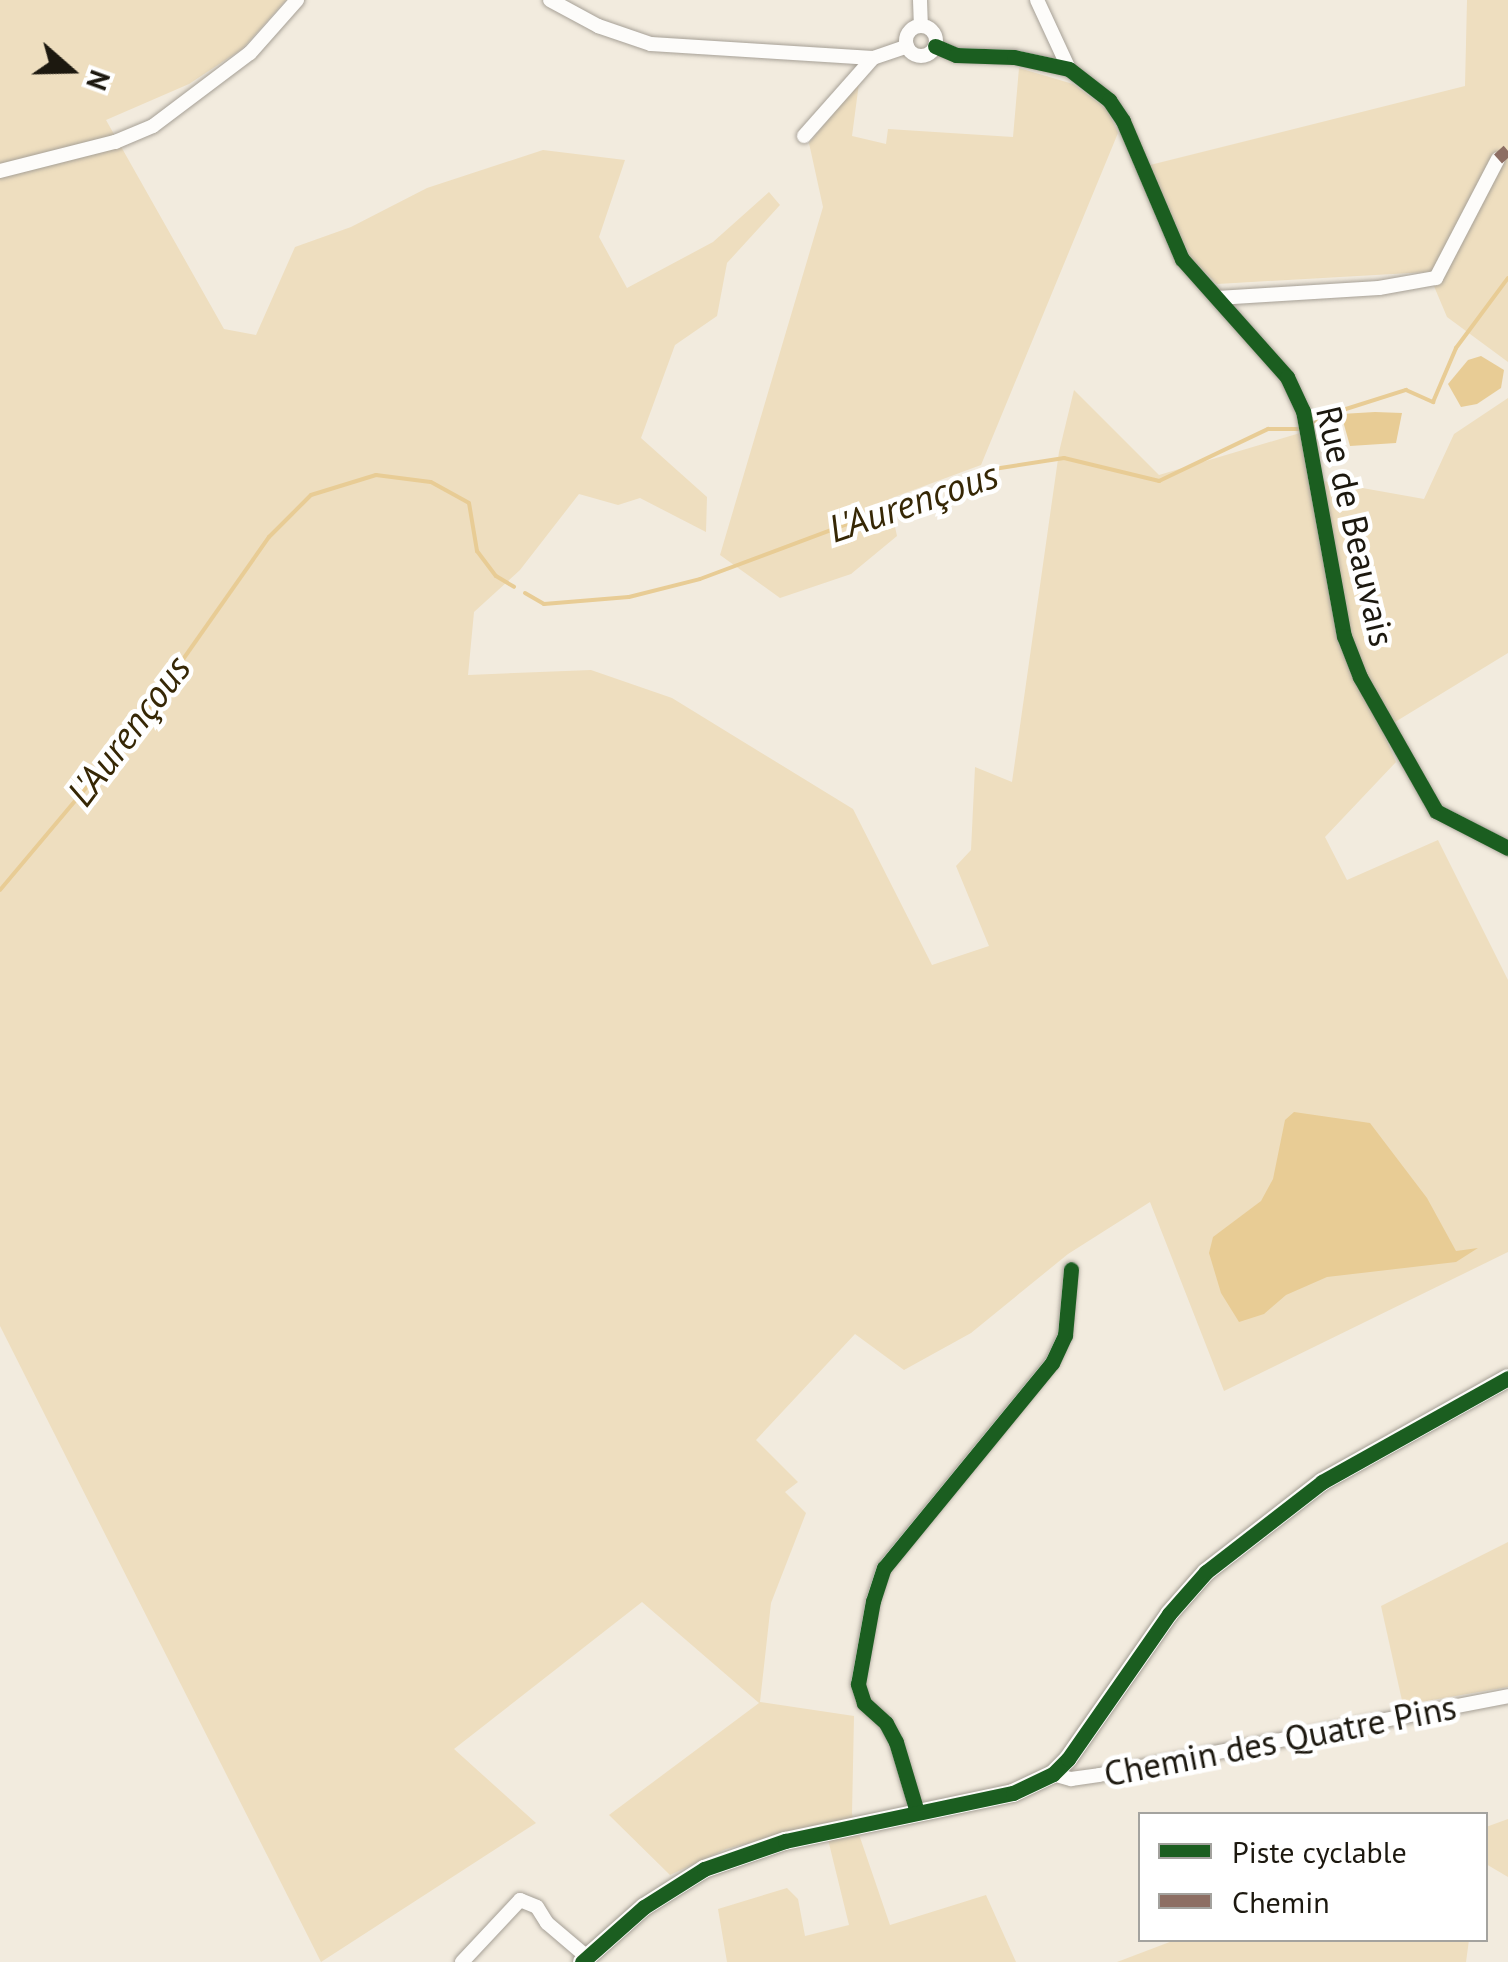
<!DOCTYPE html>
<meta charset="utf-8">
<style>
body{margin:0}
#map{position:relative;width:1508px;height:1962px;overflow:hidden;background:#f2ebde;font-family:"PT Sans",sans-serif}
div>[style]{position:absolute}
.green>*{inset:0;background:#eedebf}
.water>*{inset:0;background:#e8cc95}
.stream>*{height:4px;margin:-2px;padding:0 2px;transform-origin:2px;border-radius:2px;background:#e8cc95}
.roads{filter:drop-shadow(0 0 2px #a6a096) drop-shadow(0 0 2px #a6a096)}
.street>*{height:14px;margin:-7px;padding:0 7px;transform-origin:7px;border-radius:7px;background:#fdfcfa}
.street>.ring{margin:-7px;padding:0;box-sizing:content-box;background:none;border:14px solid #fdfcfa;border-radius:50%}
.secondary>*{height:18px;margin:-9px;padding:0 9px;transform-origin:9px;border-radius:9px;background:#fdfcfa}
.quiet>*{height:12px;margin-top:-6px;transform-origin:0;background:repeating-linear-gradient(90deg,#8d6e63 0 25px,transparent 0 37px)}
.cycleway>*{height:15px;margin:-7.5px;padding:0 7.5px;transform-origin:7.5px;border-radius:7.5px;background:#1b5e20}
span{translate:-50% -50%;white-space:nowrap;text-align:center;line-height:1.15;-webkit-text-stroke:9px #fff;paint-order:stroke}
.street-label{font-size:35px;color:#1c180f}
.water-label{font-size:38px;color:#362705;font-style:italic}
.legend{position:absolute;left:1138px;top:1812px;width:350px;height:130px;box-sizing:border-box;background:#fff;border:2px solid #a4a39f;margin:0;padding:12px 18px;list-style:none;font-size:30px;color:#1c180f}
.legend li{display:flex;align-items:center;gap:20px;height:50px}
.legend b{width:50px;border:2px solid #a4a39f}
.north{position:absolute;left:20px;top:20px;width:100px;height:100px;-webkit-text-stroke:8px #fff;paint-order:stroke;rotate:110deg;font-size:28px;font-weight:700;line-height:40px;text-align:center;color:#1c180f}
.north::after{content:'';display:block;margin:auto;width:35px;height:45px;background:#1c180f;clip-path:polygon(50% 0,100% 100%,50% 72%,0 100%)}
</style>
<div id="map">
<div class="green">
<div style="clip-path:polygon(0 0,286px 0,242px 49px,189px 84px,106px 120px,224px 329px,256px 335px,295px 247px,351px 227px,427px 188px,543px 150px,625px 160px,599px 237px,627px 288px,713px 242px,769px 192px,780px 205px,727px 263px,717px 316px,675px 345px,641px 438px,707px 497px,706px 532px,640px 498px,618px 505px,579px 494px,520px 570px,474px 612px,468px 675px,591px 670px,672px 698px,853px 809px,932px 965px,989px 946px,956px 866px,971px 850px,975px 767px,1012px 782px,1059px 452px,1074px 390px,1159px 475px,1300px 433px,1312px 479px,1424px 499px,1454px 434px,1508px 398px,1508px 653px,1382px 730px,1396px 762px,1325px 837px,1347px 880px,1438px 840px,1508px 980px,1508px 1252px,1224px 1391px,1150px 1202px,1068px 1254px,971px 1333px,904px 1370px,855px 1334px,756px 1440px,798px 1482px,785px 1492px,806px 1513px,771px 1603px,760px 1702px,854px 1716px,852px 1814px,890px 1925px,986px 1895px,1016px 1962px,727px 1962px,718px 1909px,787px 1888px,798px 1899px,805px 1936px,849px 1925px,824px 1823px,726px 1849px,670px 1875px,609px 1815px,759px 1703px,642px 1602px,454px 1749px,536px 1823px,321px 1962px,0 1326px)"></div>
<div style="clip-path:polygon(1467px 0,1508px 0,1508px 362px,1447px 317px,1428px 272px,1217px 284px,1190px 257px,1150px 165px,1465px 86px)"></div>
<div style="clip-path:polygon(1019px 68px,1073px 84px,1107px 109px,1118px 133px,981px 465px,889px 499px,897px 536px,851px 574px,780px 598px,720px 555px,823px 207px,809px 143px,859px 83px,852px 136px,886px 144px,888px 129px,1013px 137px)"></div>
<div style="clip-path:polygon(1508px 1542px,1508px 1687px,1403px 1705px,1381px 1606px)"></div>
<div style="clip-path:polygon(1508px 1819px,1508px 1877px,1486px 1864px,1486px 1827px)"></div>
<div style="clip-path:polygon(1175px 1940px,1469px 1940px,1466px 1962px,1117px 1962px)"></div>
</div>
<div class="water">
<div style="clip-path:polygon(1481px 356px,1504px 370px,1501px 388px,1477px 404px,1461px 407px,1448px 384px,1468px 360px)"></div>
<div style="clip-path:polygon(1375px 412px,1402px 413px,1396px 443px,1350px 446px,1341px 414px)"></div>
<div style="clip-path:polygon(1294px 1112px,1370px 1123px,1427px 1198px,1456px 1251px,1478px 1248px,1456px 1262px,1327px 1277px,1286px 1295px,1264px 1314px,1239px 1322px,1221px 1293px,1209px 1253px,1213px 1237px,1261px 1201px,1273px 1179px,1285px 1120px)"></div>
</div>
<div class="stream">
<div style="left:1312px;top:425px;width:18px;rotate:-34deg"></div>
<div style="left:1327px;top:415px;width:83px;rotate:-17.6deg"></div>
<div style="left:1406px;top:390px;width:30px;rotate:24deg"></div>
<div style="left:1433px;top:402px;width:59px;rotate:-66.9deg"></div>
<div style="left:1456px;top:348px;width:87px;rotate:-53.4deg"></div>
<div style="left:525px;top:593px;width:22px;rotate:30deg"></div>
<div style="left:544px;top:604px;width:85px;rotate:-4.7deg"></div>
<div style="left:629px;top:597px;width:73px;rotate:-14.2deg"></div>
<div style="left:700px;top:579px;width:314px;rotate:-20.5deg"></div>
<div style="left:994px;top:469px;width:71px;rotate:-8.9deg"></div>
<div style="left:1064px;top:458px;width:98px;rotate:13.6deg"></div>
<div style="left:1159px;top:481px;width:121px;rotate:-25.5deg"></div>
<div style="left:1268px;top:429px;width:31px"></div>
<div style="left:0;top:890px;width:197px;rotate:-49.9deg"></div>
<div style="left:127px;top:739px;width:247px;rotate:-54.9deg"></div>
<div style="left:269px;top:537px;width:59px;rotate:-45deg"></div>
<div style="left:311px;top:495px;width:68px;rotate:-17.1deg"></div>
<div style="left:376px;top:475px;width:55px;rotate:7.3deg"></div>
<div style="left:431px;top:482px;width:43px;rotate:28.9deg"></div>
<div style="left:469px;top:503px;width:49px;rotate:80.5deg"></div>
<div style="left:477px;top:551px;width:31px;rotate:53deg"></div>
<div style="left:496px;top:576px;width:21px;rotate:31deg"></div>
</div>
<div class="roads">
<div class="street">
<div style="left:550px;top:0;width:55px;rotate:28.4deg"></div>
<div style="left:598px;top:26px;width:56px;rotate:18.8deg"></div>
<div style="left:651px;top:44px;width:222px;rotate:3.6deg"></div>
<div style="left:873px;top:58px;width:36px;rotate:-19deg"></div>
<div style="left:920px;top:0;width:26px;rotate:88deg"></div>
<div style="left:1037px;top:0;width:76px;rotate:65.1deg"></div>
<div class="ring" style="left:906px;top:26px;width:16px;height:16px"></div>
<div style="left:935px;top:46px;width:23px;rotate:23deg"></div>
<div style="left:956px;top:55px;width:58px;rotate:2deg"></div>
<div style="left:1014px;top:57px;width:56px;rotate:12.3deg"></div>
<div style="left:1069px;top:69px;width:51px;rotate:37.8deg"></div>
<div style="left:1109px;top:100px;width:25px;rotate:56deg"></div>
<div style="left:1123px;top:121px;width:150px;rotate:66.9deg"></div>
<div style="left:1182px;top:259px;width:158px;rotate:48.3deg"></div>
<div style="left:1287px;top:377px;width:38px;rotate:65deg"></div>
<div style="left:1303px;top:411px;width:229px;rotate:79.7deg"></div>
<div style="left:1344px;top:636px;width:44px;rotate:68.7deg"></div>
<div style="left:1360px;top:677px;width:154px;rotate:60.4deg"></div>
<div style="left:1436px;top:811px;width:81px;rotate:27.2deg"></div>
<div style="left:804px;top:136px;width:104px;rotate:-48.5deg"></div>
<div style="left:0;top:171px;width:119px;rotate:-14.2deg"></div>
<div style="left:115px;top:142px;width:41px;rotate:-22.8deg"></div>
<div style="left:153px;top:126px;width:121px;rotate:-37deg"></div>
<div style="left:250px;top:53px;width:71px;rotate:-48.4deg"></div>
<div style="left:1217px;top:298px;width:162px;rotate:-3.5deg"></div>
<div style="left:1379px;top:288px;width:58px;rotate:-10deg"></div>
<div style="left:1436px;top:278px;width:134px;rotate:-62.5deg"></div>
<div style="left:1053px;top:1774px;width:19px;rotate:16deg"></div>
<div style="left:1071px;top:1779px;width:28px;rotate:-8deg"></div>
<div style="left:1099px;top:1775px;width:417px;rotate:-10.9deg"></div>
<div style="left:917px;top:1812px;width:73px;rotate:-106.7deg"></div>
<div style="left:896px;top:1742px;width:21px;rotate:-118deg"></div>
<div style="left:886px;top:1723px;width:30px;rotate:-138deg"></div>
<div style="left:864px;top:1703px;width:20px;rotate:-108deg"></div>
<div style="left:858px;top:1684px;width:84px;rotate:-79.8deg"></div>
<div style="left:873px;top:1601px;width:35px;rotate:-72deg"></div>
<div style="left:884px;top:1568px;width:265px;rotate:-50.7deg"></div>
<div style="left:1052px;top:1363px;width:31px;rotate:-65deg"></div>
<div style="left:1065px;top:1335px;width:66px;rotate:-84.8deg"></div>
<div style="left:462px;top:1962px;width:85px;rotate:-46.9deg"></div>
<div style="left:520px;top:1900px;width:18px;rotate:22deg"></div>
<div style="left:537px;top:1907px;width:19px;rotate:58deg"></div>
<div style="left:547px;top:1923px;width:52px;rotate:40.4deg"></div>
</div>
<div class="secondary">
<div style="left:582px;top:1962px;width:83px;rotate:-41.6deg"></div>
<div style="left:644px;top:1907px;width:71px;rotate:-32.3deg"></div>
<div style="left:704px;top:1869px;width:86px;rotate:-19.1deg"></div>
<div style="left:785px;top:1841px;width:233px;rotate:-11.9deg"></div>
<div style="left:1013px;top:1793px;width:44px;rotate:-25.4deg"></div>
<div style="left:1053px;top:1774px;width:21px;rotate:-45deg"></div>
<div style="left:1068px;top:1759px;width:177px;rotate:-55.1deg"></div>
<div style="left:1169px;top:1614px;width:56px;rotate:-48.6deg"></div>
<div style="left:1206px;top:1572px;width:147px;rotate:-37.8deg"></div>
<div style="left:1322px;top:1482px;width:213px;rotate:-29.2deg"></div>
</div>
</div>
<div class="quiet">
<div style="left:1498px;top:159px;width:13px;rotate:-42deg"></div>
</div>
<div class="cycleway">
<div style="left:935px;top:46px;width:23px;rotate:23deg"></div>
<div style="left:956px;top:55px;width:58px;rotate:2deg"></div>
<div style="left:1014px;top:57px;width:56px;rotate:12.3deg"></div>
<div style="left:1069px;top:69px;width:51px;rotate:37.8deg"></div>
<div style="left:1109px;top:100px;width:25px;rotate:56deg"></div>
<div style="left:1123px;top:121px;width:150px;rotate:66.9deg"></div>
<div style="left:1182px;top:259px;width:158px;rotate:48.3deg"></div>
<div style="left:1287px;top:377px;width:38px;rotate:65deg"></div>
<div style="left:1303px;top:411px;width:229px;rotate:79.7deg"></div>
<div style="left:1344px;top:636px;width:44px;rotate:68.7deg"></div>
<div style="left:1360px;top:677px;width:154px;rotate:60.4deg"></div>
<div style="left:1436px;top:811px;width:81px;rotate:27.2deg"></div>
<div style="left:917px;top:1812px;width:73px;rotate:-106.7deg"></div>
<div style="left:896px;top:1742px;width:21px;rotate:-118deg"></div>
<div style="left:886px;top:1723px;width:30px;rotate:-138deg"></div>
<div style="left:864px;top:1703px;width:20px;rotate:-108deg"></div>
<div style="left:858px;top:1684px;width:84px;rotate:-79.8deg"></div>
<div style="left:873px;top:1601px;width:35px;rotate:-72deg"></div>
<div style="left:884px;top:1568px;width:265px;rotate:-50.7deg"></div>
<div style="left:1052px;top:1363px;width:31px;rotate:-65deg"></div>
<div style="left:1065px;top:1335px;width:66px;rotate:-84.8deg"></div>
<div style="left:582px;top:1962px;width:83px;rotate:-41.6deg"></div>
<div style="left:644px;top:1907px;width:71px;rotate:-32.3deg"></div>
<div style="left:704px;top:1869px;width:86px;rotate:-19.1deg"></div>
<div style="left:785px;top:1841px;width:233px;rotate:-11.9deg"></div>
<div style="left:1013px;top:1793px;width:44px;rotate:-25.4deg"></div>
<div style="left:1053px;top:1774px;width:21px;rotate:-45deg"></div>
<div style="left:1068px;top:1759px;width:177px;rotate:-55.1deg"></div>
<div style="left:1169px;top:1614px;width:56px;rotate:-48.6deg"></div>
<div style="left:1206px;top:1572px;width:147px;rotate:-37.8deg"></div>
<div style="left:1322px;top:1482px;width:213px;rotate:-29.2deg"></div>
</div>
<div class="street-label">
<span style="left:1356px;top:526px;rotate:77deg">Rue de Beauvais</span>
<span style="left:1280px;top:1740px;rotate:-11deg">Chemin des Quatre Pins</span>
</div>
<div class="water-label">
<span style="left:913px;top:501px;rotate:-19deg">L'Aurençous</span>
<span style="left:128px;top:730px;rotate:-53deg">L'Aurençous</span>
</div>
<ul class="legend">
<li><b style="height:12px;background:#1b5e20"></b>Piste cyclable</li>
<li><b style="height:12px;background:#8d6e63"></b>Chemin</li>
</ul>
<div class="north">N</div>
</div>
